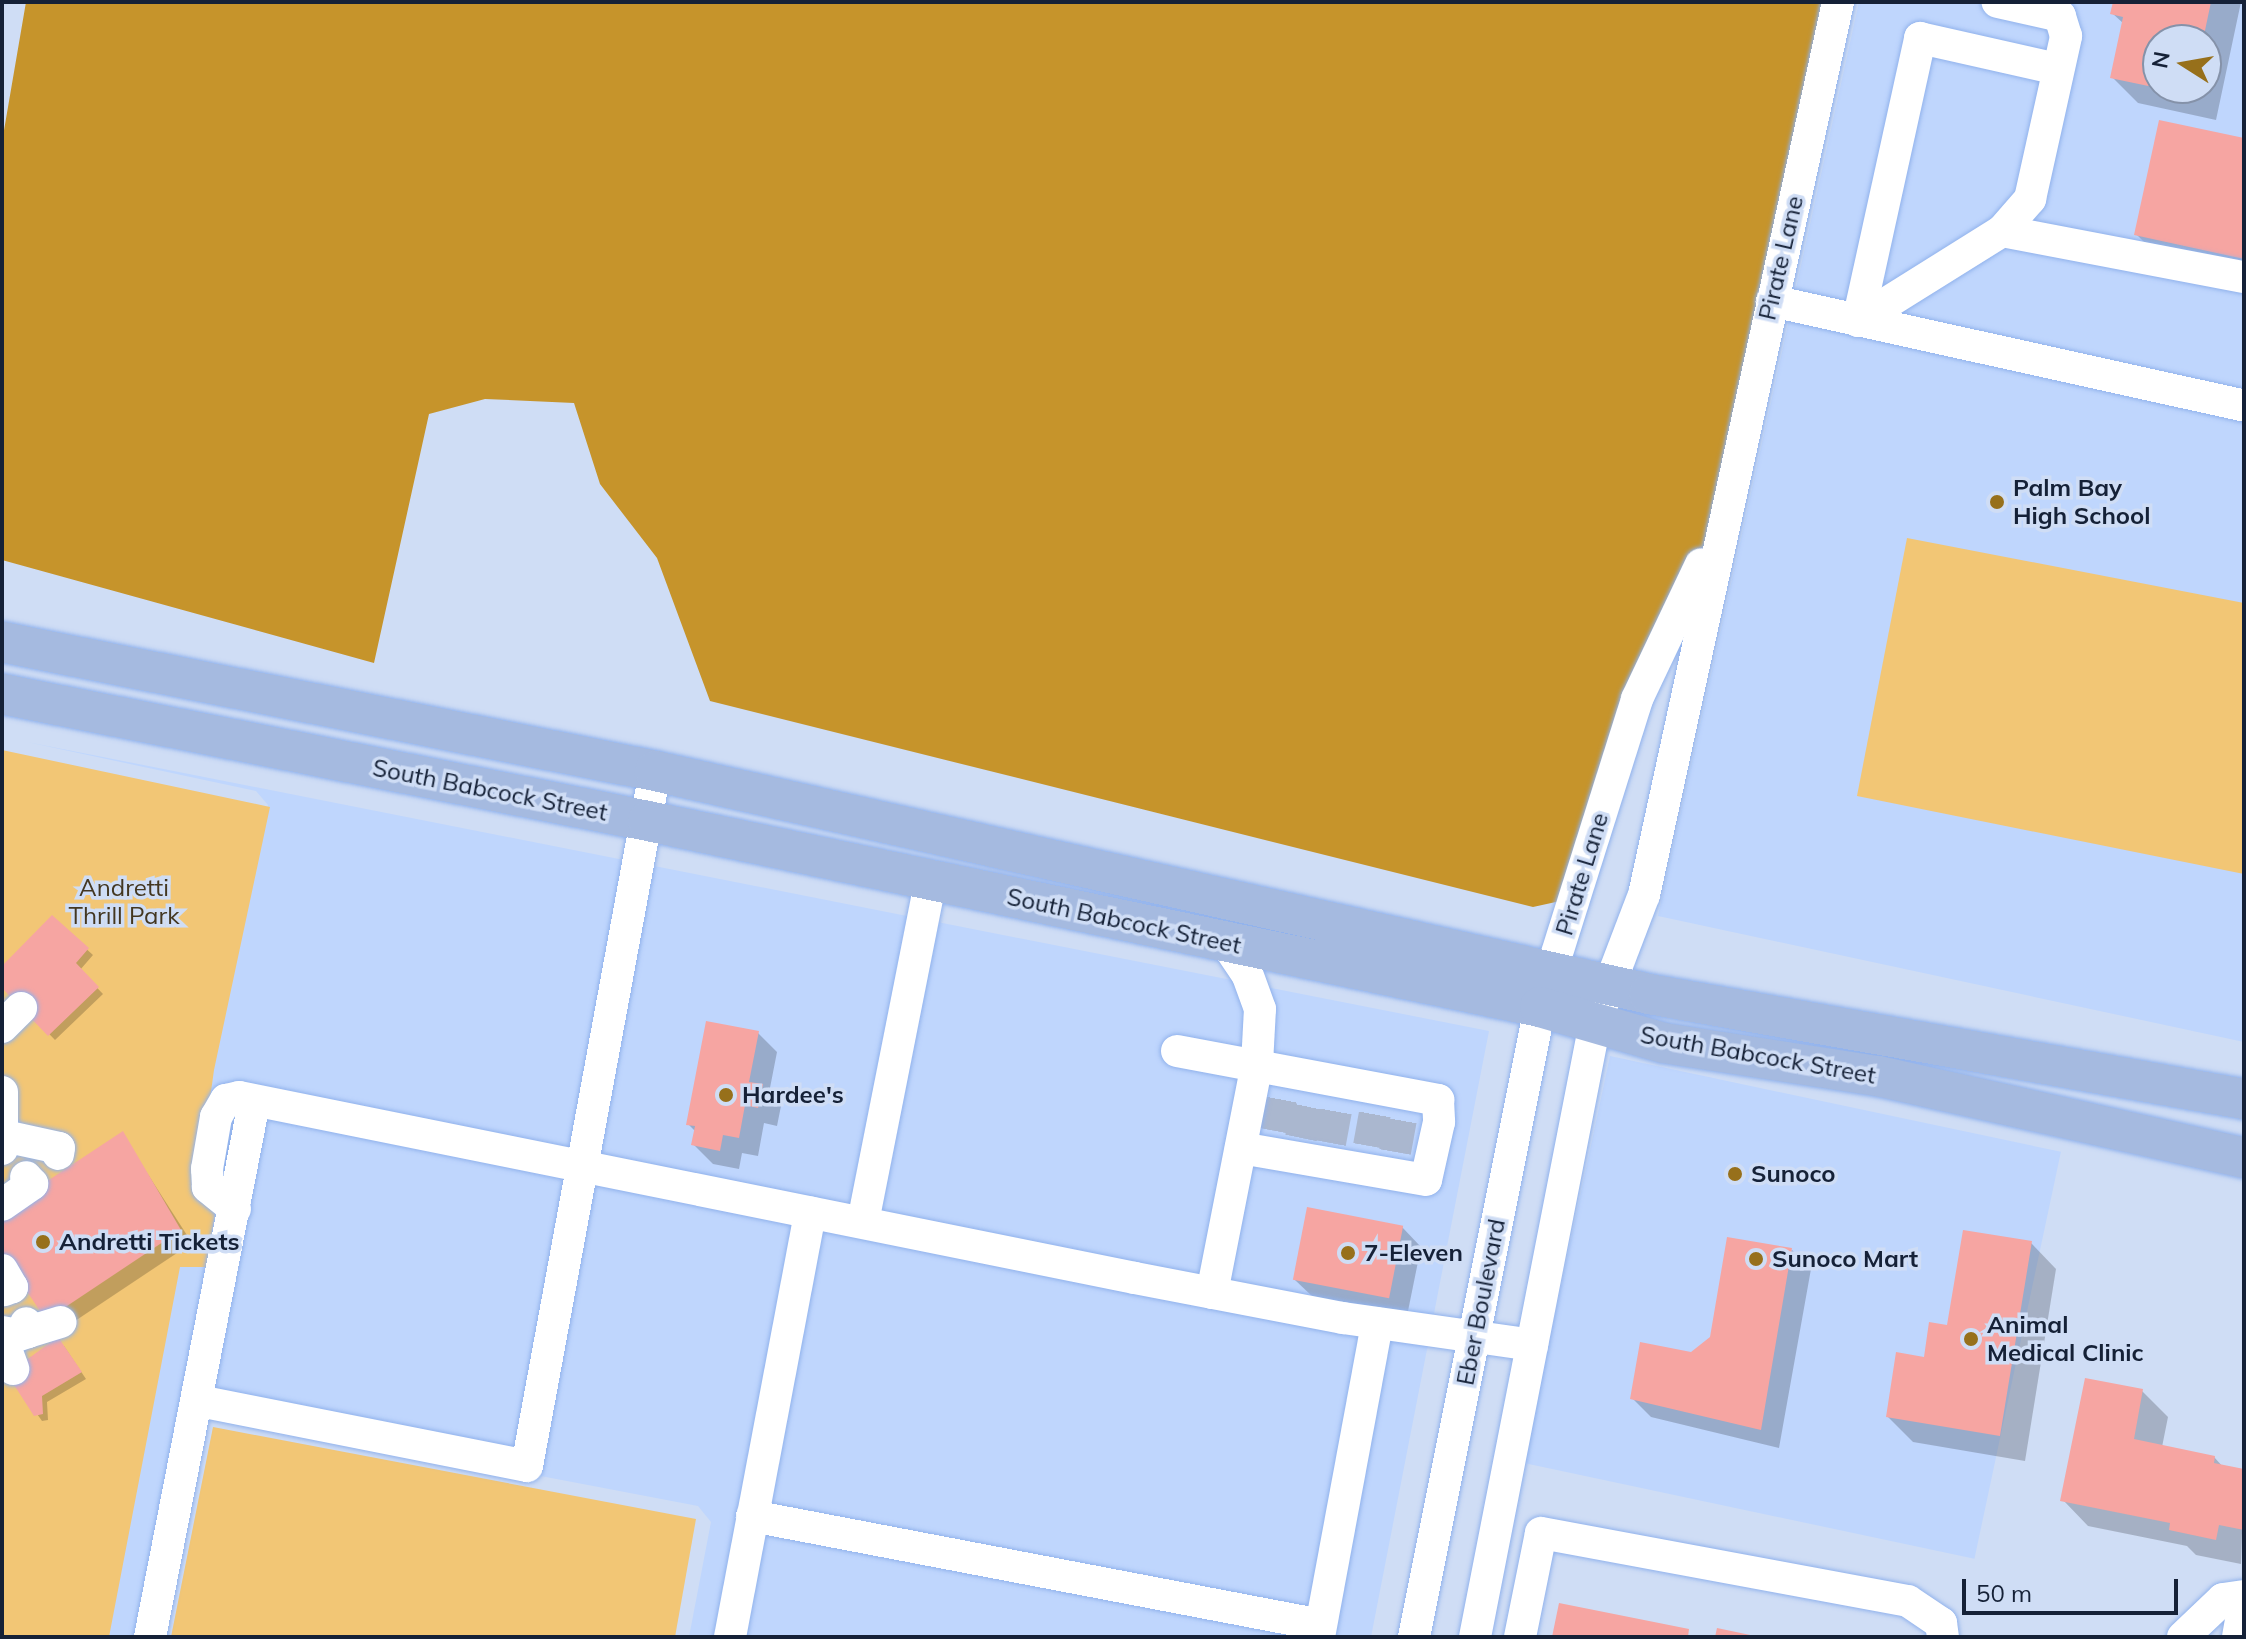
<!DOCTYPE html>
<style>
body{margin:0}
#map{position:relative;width:2246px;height:1639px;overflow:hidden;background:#cfddf5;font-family:Mulish,sans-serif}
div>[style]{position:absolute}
.built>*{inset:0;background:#bfd6fd;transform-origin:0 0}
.green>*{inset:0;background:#f2c675}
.forest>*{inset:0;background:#c6942b}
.shadow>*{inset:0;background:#0003}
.building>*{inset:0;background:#f6a5a2;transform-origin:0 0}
.minor-tunnel>*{height:32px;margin-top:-16px;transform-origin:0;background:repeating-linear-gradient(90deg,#aab7cf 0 32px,transparent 0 48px)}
.roads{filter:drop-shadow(0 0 2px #91b2ec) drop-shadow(0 0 2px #91b2ec)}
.minor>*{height:32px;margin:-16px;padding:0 16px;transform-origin:16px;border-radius:16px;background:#fff}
.major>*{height:40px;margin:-20px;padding:0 20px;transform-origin:20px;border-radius:20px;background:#a5bae0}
.bridges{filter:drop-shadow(0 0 2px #91b2ec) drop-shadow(0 0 2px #91b2ec)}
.minor-bridge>*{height:32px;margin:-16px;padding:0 16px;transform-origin:16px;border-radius:16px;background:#fff}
.dots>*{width:22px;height:22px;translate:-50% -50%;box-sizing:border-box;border:4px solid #cfddf5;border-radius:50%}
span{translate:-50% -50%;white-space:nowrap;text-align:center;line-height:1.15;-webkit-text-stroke:7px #cfddf5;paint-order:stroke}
.street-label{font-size:24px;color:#152137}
.poi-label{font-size:24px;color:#152137;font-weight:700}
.left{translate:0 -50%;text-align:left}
.park-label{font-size:24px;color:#433721}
.frame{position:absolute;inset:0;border:4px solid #152137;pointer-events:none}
.north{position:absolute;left:2142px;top:24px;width:80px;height:80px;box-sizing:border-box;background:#cfddf5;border:2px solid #8592a9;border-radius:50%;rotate:281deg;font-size:22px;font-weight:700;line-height:32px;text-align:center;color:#152137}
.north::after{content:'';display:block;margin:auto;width:28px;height:36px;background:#97701b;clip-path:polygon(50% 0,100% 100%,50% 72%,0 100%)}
.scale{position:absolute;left:1962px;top:1579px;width:216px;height:36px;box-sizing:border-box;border:4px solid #152137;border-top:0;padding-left:10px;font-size:24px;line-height:28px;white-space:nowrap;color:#152137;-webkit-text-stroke:6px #cfddf5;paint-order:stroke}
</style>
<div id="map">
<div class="built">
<div style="clip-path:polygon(evenodd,1859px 2px,2244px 2px,2244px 1042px,1658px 916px,1859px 2px,2158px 40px,2206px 40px,2206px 88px,2158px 88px,2158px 40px)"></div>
<div style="clip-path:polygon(27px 742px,1489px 1031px,1371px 1637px,689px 1637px,711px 1522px,698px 1506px,216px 1414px,207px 1415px,157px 1637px,2px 1637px,2px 797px,256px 871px,268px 805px,256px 791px)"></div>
<div style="left:1610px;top:1056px;width:461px;height:416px;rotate:12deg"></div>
</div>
<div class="green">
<div style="clip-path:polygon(1907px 538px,2244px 603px,2244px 874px,1857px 796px)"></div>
<div style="clip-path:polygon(2px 750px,270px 807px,214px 1070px,198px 1186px,216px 1209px,206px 1267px,180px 1267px,109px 1637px,2px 1637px)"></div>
<div style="clip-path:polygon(213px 1427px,696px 1519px,675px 1637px,171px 1637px)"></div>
</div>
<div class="forest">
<div style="clip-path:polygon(26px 2px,1838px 2px,1724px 514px,1574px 898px,1533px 907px,710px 701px,657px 558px,600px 484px,574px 403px,485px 399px,429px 414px,374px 663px,2px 560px,2px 142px)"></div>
</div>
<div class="shadow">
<div style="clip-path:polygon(evenodd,2115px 2px,2241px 2px,2216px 120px,2138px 103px,2112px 77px,2124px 24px,2112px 13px,2115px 2px,2158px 40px,2206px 40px,2206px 88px,2158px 88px,2158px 40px)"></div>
<div style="clip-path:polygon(2244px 140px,2244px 277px,2162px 260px,2136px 234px)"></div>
<div style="clip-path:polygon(52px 918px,93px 955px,80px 970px,103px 994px,55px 1040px,2px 985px,2px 969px)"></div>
<div style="clip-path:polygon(758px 1033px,777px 1052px,769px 1093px,781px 1106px,777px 1126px,764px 1123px,758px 1156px,742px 1153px,739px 1169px,713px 1164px,694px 1145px,696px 1132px,688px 1124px)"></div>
<div style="clip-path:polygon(122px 1134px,192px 1243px,60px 1331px,2px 1251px)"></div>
<div style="clip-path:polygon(1402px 1227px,1421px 1247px,1407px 1316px,1315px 1299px,1295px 1280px)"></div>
<div style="clip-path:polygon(2031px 1243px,2056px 1269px,2025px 1461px,1913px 1442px,1888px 1417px,1925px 1359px)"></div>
<div style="clip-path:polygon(1792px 1250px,1811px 1269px,1779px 1448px,1651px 1417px,1632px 1398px,1711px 1339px)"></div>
<div style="clip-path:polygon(64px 1346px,86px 1379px,47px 1402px,48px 1420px,42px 1421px,9px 1374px)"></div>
<div style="clip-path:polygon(2142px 1391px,2168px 1417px,2162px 1447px,2214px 1457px,2224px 1468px,2244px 1471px,2241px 1564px,2196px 1555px,2187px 1546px,2088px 1526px,2063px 1500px)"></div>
</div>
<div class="building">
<div style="clip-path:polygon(2113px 2px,2211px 2px,2203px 40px,2158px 40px,2158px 88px,2110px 78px,2123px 17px,2110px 14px)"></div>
<div style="clip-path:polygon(2164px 88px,2192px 88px,2191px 95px)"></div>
<div style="clip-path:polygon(2159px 120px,2244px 138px,2244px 259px,2134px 235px)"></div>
<div style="clip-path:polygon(52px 915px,89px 948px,76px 963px,99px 987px,48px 1036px,2px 988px,2px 966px)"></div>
<div style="clip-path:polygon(706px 1021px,759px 1031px,749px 1082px,763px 1084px,758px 1108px,745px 1105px,739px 1138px,723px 1135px,720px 1151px,691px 1145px,695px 1126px,686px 1125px)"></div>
<div style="clip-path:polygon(123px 1131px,181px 1230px,46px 1320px,2px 1254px,2px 1211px)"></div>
<div style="left:1307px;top:1207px;width:98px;height:74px;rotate:11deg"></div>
<div style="clip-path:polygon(1963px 1230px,2032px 1241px,2000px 1436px,1886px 1417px,1896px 1352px,1924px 1357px,1929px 1322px,1947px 1325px)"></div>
<div style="clip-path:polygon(1727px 1237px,1792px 1248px,1761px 1430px,1630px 1399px,1640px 1342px,1691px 1352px,1710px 1337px)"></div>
<div style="clip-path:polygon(58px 1337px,82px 1372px,42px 1396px,43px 1414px,34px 1416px,7px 1374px)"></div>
<div style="clip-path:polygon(2085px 1378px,2143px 1389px,2134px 1439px,2215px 1456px,2214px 1463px,2244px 1469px,2244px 1530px,2219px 1525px,2216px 1540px,2169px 1530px,2170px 1523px,2060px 1501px)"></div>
<div style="clip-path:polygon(1559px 1603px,1689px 1629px,1688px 1637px,1552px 1637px)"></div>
<div style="clip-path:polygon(1717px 1628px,1755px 1636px,1754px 1637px,1715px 1637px)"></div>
</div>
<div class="minor-tunnel">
<div style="left:1275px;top:1131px;width:48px;rotate:-79.2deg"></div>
<div style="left:1301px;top:1138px;width:49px;rotate:-78.2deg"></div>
<div style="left:1330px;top:1143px;width:50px;rotate:-79.6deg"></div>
<div style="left:1369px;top:1146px;width:45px;rotate:-79.7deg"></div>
<div style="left:1395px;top:1152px;width:45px;rotate:-79.7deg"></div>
</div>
<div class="roads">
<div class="minor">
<div style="left:2002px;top:231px;width:246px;rotate:10.8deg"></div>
<div style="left:1772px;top:301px;width:484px;rotate:12.5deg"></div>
<div style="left:1858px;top:321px;width:170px;rotate:-32deg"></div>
<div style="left:2002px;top:231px;width:43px;rotate:-48.8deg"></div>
<div style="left:2030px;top:199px;width:167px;rotate:-77.5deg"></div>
<div style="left:2066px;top:36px;width:21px;rotate:-107deg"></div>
<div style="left:2060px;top:16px;width:64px;rotate:-167.3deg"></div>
<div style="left:1858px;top:321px;width:290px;rotate:-77.6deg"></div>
<div style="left:1920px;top:38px;width:141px;rotate:12.7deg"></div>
<div style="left:2px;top:1027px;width:27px;rotate:-45deg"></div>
<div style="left:1177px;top:1051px;width:266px;rotate:10.6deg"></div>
<div style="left:1438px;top:1100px;width:22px;rotate:87deg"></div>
<div style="left:1439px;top:1122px;width:59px;rotate:102.6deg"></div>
<div style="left:1426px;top:1180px;width:188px;rotate:-170.2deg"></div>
<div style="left:2px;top:1092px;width:57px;rotate:90deg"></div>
<div style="left:4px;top:1136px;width:56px;rotate:12.3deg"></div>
<div style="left:59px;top:1148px;width:6px;rotate:99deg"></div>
<div style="left:2px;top:1205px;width:37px;rotate:-35deg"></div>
<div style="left:32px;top:1184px;width:9px;rotate:-131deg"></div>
<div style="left:235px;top:1209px;width:35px;rotate:-141deg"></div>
<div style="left:208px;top:1187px;width:18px;rotate:-93deg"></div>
<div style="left:207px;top:1169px;width:53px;rotate:-80.2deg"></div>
<div style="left:216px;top:1117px;width:20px;rotate:-60deg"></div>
<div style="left:226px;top:1100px;width:13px;rotate:-13deg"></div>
<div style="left:239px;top:1097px;width:914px;rotate:11.42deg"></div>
<div style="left:1135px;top:1278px;width:212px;rotate:10.9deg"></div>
<div style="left:1343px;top:1318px;width:191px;rotate:8.1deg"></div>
<div style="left:863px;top:1222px;width:349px;rotate:-78.8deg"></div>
<div style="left:1212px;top:1293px;width:233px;rotate:-78.9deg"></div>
<div style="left:1257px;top:1064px;width:55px;rotate:-86.9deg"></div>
<div style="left:1260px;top:1009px;width:37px;rotate:-110deg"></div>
<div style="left:1247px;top:974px;width:40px;rotate:-124deg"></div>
<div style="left:2px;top:1332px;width:17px;rotate:10deg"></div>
<div style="left:19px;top:1335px;width:9px;rotate:-18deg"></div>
<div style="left:28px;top:1332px;width:9px;rotate:-103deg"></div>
<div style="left:28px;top:1332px;width:34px;rotate:-17deg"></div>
<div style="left:2px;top:1338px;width:33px;rotate:70deg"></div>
<div style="left:199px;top:1401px;width:334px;rotate:11.2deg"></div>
<div style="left:527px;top:1466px;width:707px;rotate:-79.56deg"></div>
<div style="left:752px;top:1516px;width:579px;rotate:10.84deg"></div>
<div style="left:150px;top:1637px;width:544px;rotate:-78.98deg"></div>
<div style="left:730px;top:1637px;width:432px;rotate:-79.3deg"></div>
<div style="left:1319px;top:1637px;width:319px;rotate:-79.5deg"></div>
<div style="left:1414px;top:1637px;width:642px;rotate:-78.69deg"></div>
<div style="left:1540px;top:1007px;width:323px;rotate:-72.5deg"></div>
<div style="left:1637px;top:699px;width:149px;rotate:-64.6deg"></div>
<div style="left:1475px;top:1637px;width:626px;rotate:-78.94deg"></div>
<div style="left:1595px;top:1023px;width:137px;rotate:-69.1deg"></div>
<div style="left:1644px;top:895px;width:914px;rotate:-77.74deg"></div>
<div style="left:1520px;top:1637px;width:106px;rotate:-78.6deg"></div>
<div style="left:1541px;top:1533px;width:373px;rotate:10.5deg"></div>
<div style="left:1908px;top:1601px;width:40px;rotate:34deg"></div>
<div style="left:1941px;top:1623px;width:14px;rotate:82deg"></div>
<div style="left:2183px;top:1637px;width:55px;rotate:-43.5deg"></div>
<div style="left:2223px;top:1599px;width:21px;rotate:-8deg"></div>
<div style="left:2238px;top:1637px;width:34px;rotate:-80deg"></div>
</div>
<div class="major">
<div style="left:2px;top:642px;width:666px;rotate:11.17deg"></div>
<div style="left:655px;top:771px;width:1019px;rotate:12.64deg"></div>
<div style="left:1649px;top:994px;width:604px;rotate:10.01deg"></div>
<div style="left:2px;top:694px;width:658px;rotate:11.12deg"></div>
<div style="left:648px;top:821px;width:911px;rotate:11.78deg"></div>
<div style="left:1540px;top:1007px;width:129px;rotate:16.2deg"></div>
<div style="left:1664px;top:1043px;width:217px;rotate:8.8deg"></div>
<div style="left:1878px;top:1076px;width:375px;rotate:12.6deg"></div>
</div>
</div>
<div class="bridges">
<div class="minor-bridge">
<div style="left:2px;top:1270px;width:20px;rotate:60deg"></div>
<div style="left:12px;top:1287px;width:8px;rotate:157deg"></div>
</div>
</div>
<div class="dots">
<div style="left:1997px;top:502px;background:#97701b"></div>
<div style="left:726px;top:1095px;background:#97701b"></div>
<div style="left:1735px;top:1174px;background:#97701b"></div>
<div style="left:43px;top:1242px;background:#97701b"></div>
<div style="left:1348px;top:1253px;background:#97701b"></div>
<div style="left:1756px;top:1259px;background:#97701b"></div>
<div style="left:1971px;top:1339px;background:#97701b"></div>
</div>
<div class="street-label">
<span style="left:1781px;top:258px;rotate:-77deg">Pirate Lane</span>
<span style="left:490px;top:790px;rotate:11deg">South Babcock Street</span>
<span style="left:1582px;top:874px;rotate:-73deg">Pirate Lane</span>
<span style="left:1124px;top:921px;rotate:12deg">South Babcock Street</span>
<span style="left:1758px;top:1055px;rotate:10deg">South Babcock Street</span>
<span style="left:1481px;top:1302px;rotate:-79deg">Eber Boulevard</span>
</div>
<div class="poi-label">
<span class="left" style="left:2013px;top:502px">Palm Bay<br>High School</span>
<span class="left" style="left:742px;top:1095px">Hardee's</span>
<span class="left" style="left:1751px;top:1174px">Sunoco</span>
<span class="left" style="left:59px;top:1242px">Andretti Tickets</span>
<span class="left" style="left:1364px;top:1253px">7-Eleven</span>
<span class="left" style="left:1772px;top:1259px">Sunoco Mart</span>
<span class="left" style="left:1987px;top:1339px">Animal<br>Medical Clinic</span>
</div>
<div class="park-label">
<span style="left:124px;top:902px">Andretti<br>Thrill Park</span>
</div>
<div class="frame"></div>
<div class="north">N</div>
<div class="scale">50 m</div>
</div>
